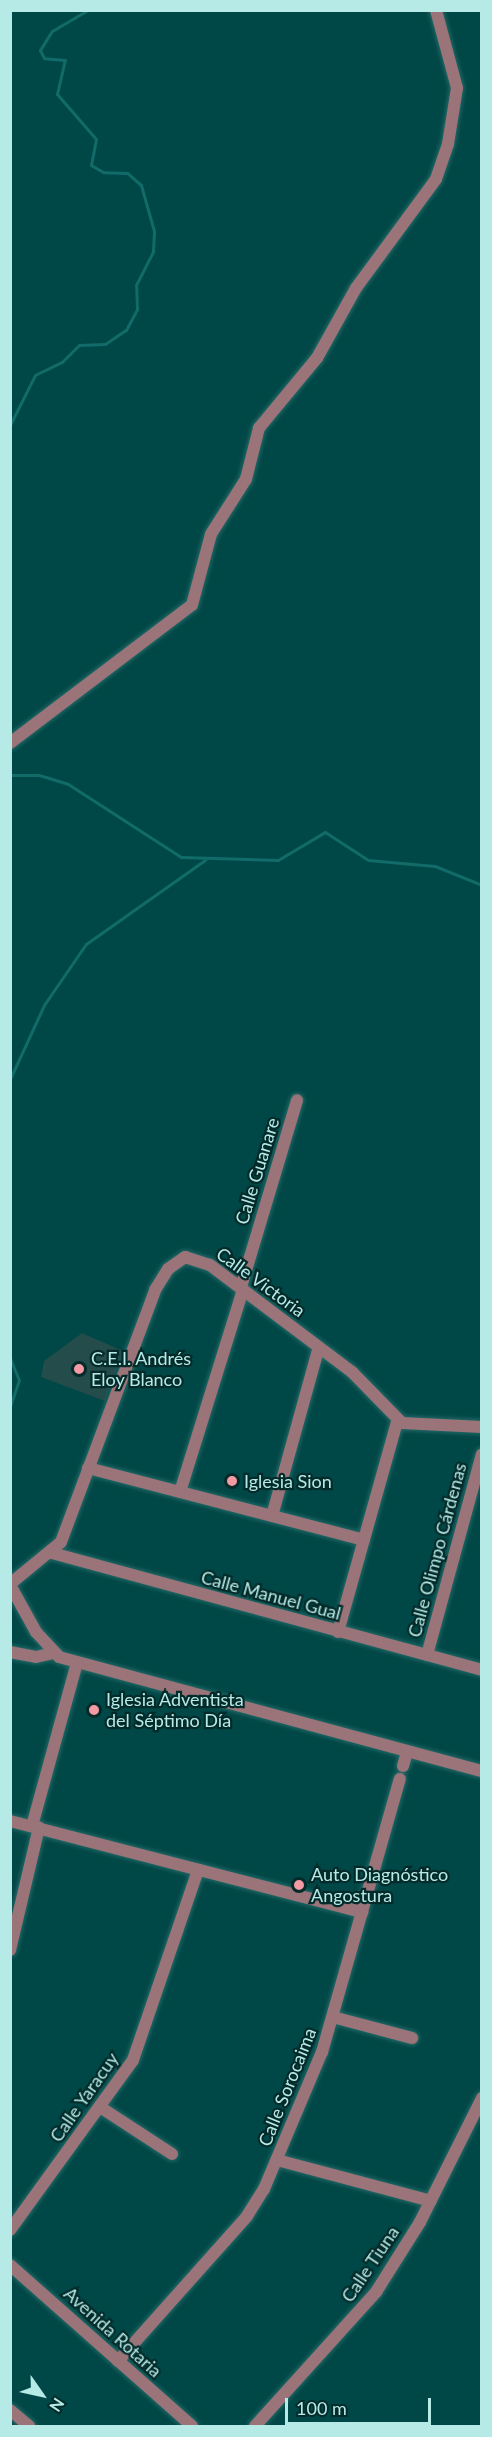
<!DOCTYPE html>
<meta charset="utf-8">
<style>
body{margin:0}
#map{position:relative;width:492px;height:2437px;overflow:hidden;background:#004847;font-family:Lato,sans-serif}
div>[style]{position:absolute}
.built>*{inset:0;background:#234c4b}
.stream>*{height:3px;margin:-1.5px;padding:0 1.5px;transform-origin:1.5px;border-radius:1.5px;background:#116b69}
.roads{filter:drop-shadow(0 0 2px #246867) drop-shadow(0 0 2px #246867)}
.minor>*{height:12px;margin:-6px;padding:0 6px;transform-origin:6px;border-radius:6px;background:#9a7478}
.dots>*{width:16px;height:16px;translate:-50% -50%;box-sizing:border-box;border:3px solid #042b2a;border-radius:50%}
span{translate:-50% -50%;white-space:nowrap;text-align:center;line-height:1.15;-webkit-text-stroke:4.5px #042b2a;paint-order:stroke}
.street-label{font-size:18px;color:#b6eae7}
.poi-label{font-size:18px;color:#b6eae7}
.left{translate:0 -50%;text-align:left}
.frame{position:absolute;inset:0;border:12px solid #b6eae7;pointer-events:none}
.north{position:absolute;left:12px;top:2365px;width:60px;height:60px;-webkit-text-stroke:4px #042b2a;paint-order:stroke;rotate:124deg;font-size:16px;font-weight:700;line-height:24px;text-align:center;color:#b6eae7}
.north::after{content:'';display:block;margin:auto;width:21px;height:27px;background:#b6eae7;clip-path:polygon(50% 0,100% 100%,50% 72%,0 100%)}
.scale{position:absolute;left:285px;top:2398px;width:146px;height:27px;box-sizing:border-box;border:3px solid #b6eae7;border-top:0;padding-left:8px;font-size:18px;line-height:21px;white-space:nowrap;color:#b6eae7;-webkit-text-stroke:4px #042b2a;paint-order:stroke}
</style>
<div id="map">
<div class="built">
<div style="clip-path:polygon(82px 1333px,123px 1351px,105px 1401px,41px 1377px,44px 1361px)"></div>
</div>
<div class="stream">
<div style="left:10px;top:425px;width:56px;rotate:-63.4deg"></div>
<div style="left:35px;top:375px;width:30px;rotate:-26deg"></div>
<div style="left:62px;top:362px;width:24px;rotate:-45deg"></div>
<div style="left:79px;top:345px;width:26px;rotate:-2deg"></div>
<div style="left:105px;top:344px;width:25px;rotate:-34deg"></div>
<div style="left:126px;top:330px;width:24px;rotate:-62deg"></div>
<div style="left:137px;top:309px;width:24px;rotate:-92deg"></div>
<div style="left:136px;top:285px;width:38px;rotate:-63deg"></div>
<div style="left:153px;top:251px;width:20px;rotate:-87deg"></div>
<div style="left:154px;top:231px;width:48px;rotate:-105.8deg"></div>
<div style="left:141px;top:185px;width:18px;rotate:-139deg"></div>
<div style="left:127px;top:173px;width:24px;rotate:-178deg"></div>
<div style="left:103px;top:172px;width:14px;rotate:-150deg"></div>
<div style="left:91px;top:165px;width:26px;rotate:-79deg"></div>
<div style="left:96px;top:139px;width:60px;rotate:-130.9deg"></div>
<div style="left:57px;top:94px;width:35px;rotate:-77deg"></div>
<div style="left:65px;top:60px;width:21px;rotate:-175deg"></div>
<div style="left:44px;top:58px;width:9px;rotate:-117deg"></div>
<div style="left:40px;top:50px;width:22px;rotate:-58deg"></div>
<div style="left:52px;top:31px;width:42px;rotate:-30.3deg"></div>
<div style="left:10px;top:775px;width:29px"></div>
<div style="left:39px;top:775px;width:30px;rotate:17deg"></div>
<div style="left:68px;top:784px;width:135px;rotate:32.9deg"></div>
<div style="left:181px;top:857px;width:97px;rotate:1.8deg"></div>
<div style="left:278px;top:860px;width:55px;rotate:-30.8deg"></div>
<div style="left:325px;top:832px;width:51px;rotate:33.1deg"></div>
<div style="left:368px;top:860px;width:67px;rotate:5.1deg"></div>
<div style="left:435px;top:866px;width:51px;rotate:22deg"></div>
<div style="left:10px;top:1079px;width:81px;rotate:-65.3deg"></div>
<div style="left:44px;top:1005px;width:74px;rotate:-55.5deg"></div>
<div style="left:86px;top:944px;width:146px;rotate:-35.2deg"></div>
<div style="left:10px;top:1358px;width:24px;rotate:68deg"></div>
<div style="left:19px;top:1380px;width:28px;rotate:109deg"></div>
</div>
<div class="roads">
<div class="minor">
<div style="left:10px;top:743px;width:228px;rotate:-37.2deg"></div>
<div style="left:192px;top:605px;width:73px;rotate:-75deg"></div>
<div style="left:211px;top:534px;width:65px;rotate:-57.5deg"></div>
<div style="left:246px;top:479px;width:53px;rotate:-75.7deg"></div>
<div style="left:259px;top:428px;width:91px;rotate:-50.4deg"></div>
<div style="left:317px;top:358px;width:80px;rotate:-60.9deg"></div>
<div style="left:356px;top:288px;width:135px;rotate:-53.7deg"></div>
<div style="left:436px;top:179px;width:37px;rotate:-71deg"></div>
<div style="left:448px;top:144px;width:57px;rotate:-80.9deg"></div>
<div style="left:457px;top:88px;width:81px;rotate:-105.1deg"></div>
<div style="left:241px;top:1287px;width:195px;rotate:-73.3deg"></div>
<div style="left:88px;top:1468px;width:285px;rotate:14.6deg"></div>
<div style="left:180px;top:1492px;width:212px;rotate:-72.7deg"></div>
<div style="left:272px;top:1516px;width:175px;rotate:-74.5deg"></div>
<div style="left:52px;top:1553px;width:446px;rotate:15.2deg"></div>
<div style="left:10px;top:1584px;width:66px;rotate:-39.5deg"></div>
<div style="left:61px;top:1542px;width:269px;rotate:-69.5deg"></div>
<div style="left:155px;top:1290px;width:25px;rotate:-58deg"></div>
<div style="left:168px;top:1269px;width:21px;rotate:-35deg"></div>
<div style="left:185px;top:1257px;width:26px;rotate:18deg"></div>
<div style="left:210px;top:1265px;width:178px;rotate:37deg"></div>
<div style="left:352px;top:1372px;width:71px;rotate:45.6deg"></div>
<div style="left:402px;top:1423px;width:80px;rotate:2.9deg"></div>
<div style="left:10px;top:1585px;width:54px;rotate:61deg"></div>
<div style="left:36px;top:1632px;width:34px;rotate:47deg"></div>
<div style="left:59px;top:1657px;width:438px;rotate:15.1deg"></div>
<div style="left:338px;top:1632px;width:221px;rotate:-74.3deg"></div>
<div style="left:10px;top:1652px;width:26px;rotate:11deg"></div>
<div style="left:36px;top:1657px;width:17px;rotate:-13deg"></div>
<div style="left:427px;top:1655px;width:208px;rotate:-74.7deg"></div>
<div style="left:403px;top:1766px;width:15px;rotate:-74deg"></div>
<div style="left:10px;top:1821px;width:364px;rotate:14.5deg"></div>
<div style="left:32px;top:1826px;width:169px;rotate:-74.6deg"></div>
<div style="left:10px;top:1950px;width:126px;rotate:-76.7deg"></div>
<div style="left:333px;top:2017px;width:82px;rotate:14.9deg"></div>
<div style="left:100px;top:2107px;width:86px;rotate:33.1deg"></div>
<div style="left:277px;top:2160px;width:159px;rotate:14.9deg"></div>
<div style="left:10px;top:2230px;width:210px;rotate:-54.1deg"></div>
<div style="left:133px;top:2060px;width:201px;rotate:-71.1deg"></div>
<div style="left:10px;top:2265px;width:243px;rotate:41.5deg"></div>
<div style="left:118px;top:2361px;width:194px;rotate:-48.3deg"></div>
<div style="left:247px;top:2216px;width:32px;rotate:-58deg"></div>
<div style="left:264px;top:2189px;width:149px;rotate:-67.1deg"></div>
<div style="left:322px;top:2052px;width:284px;rotate:-74.1deg"></div>
<div style="left:10px;top:2410px;width:25px;rotate:40deg"></div>
<div style="left:255px;top:2426px;width:181px;rotate:-47.9deg"></div>
<div style="left:376px;top:2292px;width:83px;rotate:-57.8deg"></div>
<div style="left:420px;top:2222px;width:139px;rotate:-63.4deg"></div>
</div>
</div>
<div class="dots">
<div style="left:79px;top:1369px;background:#f49aa4"></div>
<div style="left:232px;top:1481px;background:#f49aa4"></div>
<div style="left:94px;top:1710px;background:#f49aa4"></div>
<div style="left:299px;top:1885px;background:#f49aa4"></div>
</div>
<div class="street-label">
<span style="left:257px;top:1171px;rotate:-73deg">Calle Guanare</span>
<span style="left:261px;top:1282px;rotate:36deg">Calle Victoria</span>
<span style="left:437px;top:1550px;rotate:-75deg">Calle Olimpo Cárdenas</span>
<span style="left:271px;top:1595px;rotate:15deg">Calle Manuel Gual</span>
<span style="left:287px;top:2087px;rotate:-68deg">Calle Sorocaima</span>
<span style="left:84px;top:2097px;rotate:-55deg">Calle Yaracuy</span>
<span style="left:370px;top:2264px;rotate:-56deg">Calle Tiuna</span>
<span style="left:113px;top:2332px;rotate:42deg">Avenida Rotaria</span>
</div>
<div class="poi-label">
<span class="left" style="left:91px;top:1369px">C.E.I. Andrés<br>Eloy Blanco</span>
<span class="left" style="left:244px;top:1481px">Iglesia Sion</span>
<span class="left" style="left:106px;top:1710px">Iglesia Adventista<br>del Séptimo Día</span>
<span class="left" style="left:311px;top:1885px">Auto Diagnóstico<br>Angostura</span>
</div>
<div class="frame"></div>
<div class="north">N</div>
<div class="scale">100 m</div>
</div>
